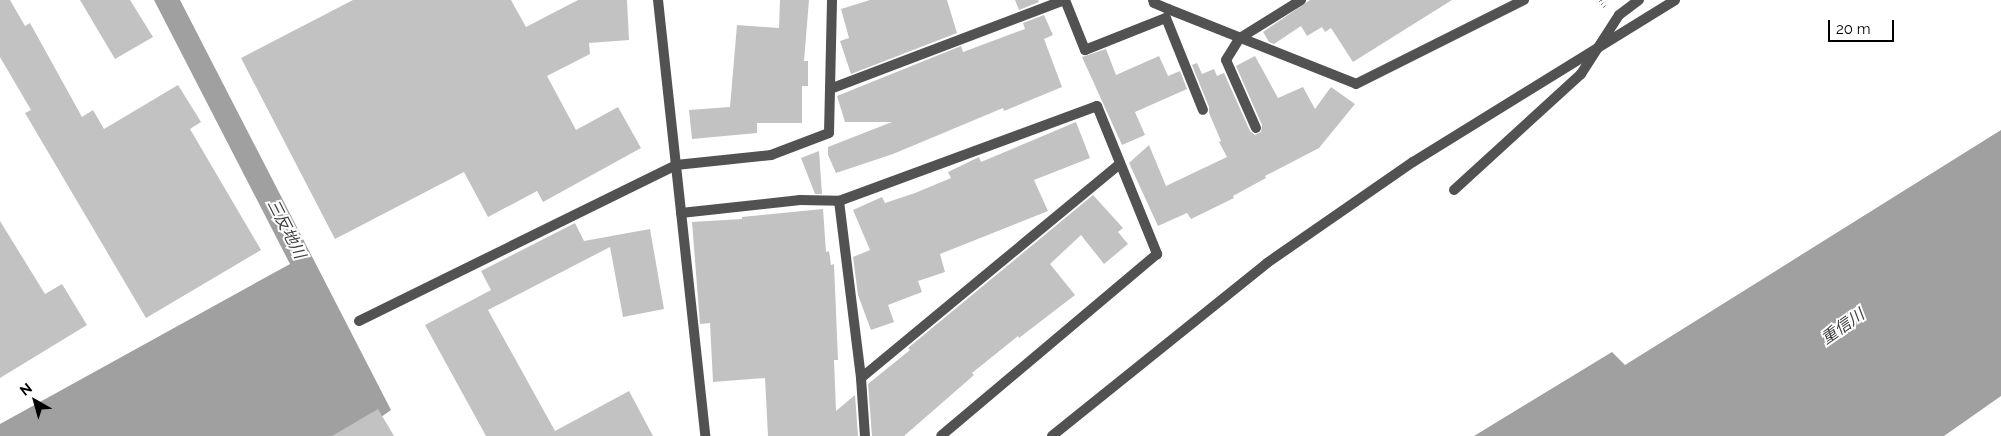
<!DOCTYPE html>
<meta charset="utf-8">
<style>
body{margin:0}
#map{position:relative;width:2001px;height:436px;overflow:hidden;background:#fff;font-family:Raleway,"Noto Sans JP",sans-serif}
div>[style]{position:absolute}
.water>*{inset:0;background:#a0a0a0}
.building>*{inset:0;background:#c2c2c2}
.path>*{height:3px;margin-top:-1.5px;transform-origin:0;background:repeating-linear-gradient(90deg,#747474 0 1px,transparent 0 3.5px)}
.street>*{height:10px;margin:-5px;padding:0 5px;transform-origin:5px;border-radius:5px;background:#525252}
span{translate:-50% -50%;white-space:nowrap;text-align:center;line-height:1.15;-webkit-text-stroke:4px #fff;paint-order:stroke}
.water-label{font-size:16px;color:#414141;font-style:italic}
.north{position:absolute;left:10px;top:376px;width:50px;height:50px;-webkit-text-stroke:4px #fff;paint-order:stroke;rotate:322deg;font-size:14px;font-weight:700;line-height:20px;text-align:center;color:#000}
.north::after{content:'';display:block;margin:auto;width:18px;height:22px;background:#000;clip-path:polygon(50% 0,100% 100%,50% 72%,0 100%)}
.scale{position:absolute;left:1828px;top:20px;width:66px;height:22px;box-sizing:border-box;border:2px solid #000;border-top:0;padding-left:6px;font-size:15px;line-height:18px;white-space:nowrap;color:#000;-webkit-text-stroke:4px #fff;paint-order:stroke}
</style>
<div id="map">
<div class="water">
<div style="clip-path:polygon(154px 0,180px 0,391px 410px,354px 436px,0 436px,0 424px,290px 264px)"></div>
<div style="clip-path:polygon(2001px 130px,2001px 396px,1944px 436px,1474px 436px,1612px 352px,1625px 365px)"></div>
</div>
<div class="building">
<div style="clip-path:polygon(0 0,10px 0,25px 26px,30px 23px,82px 117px,93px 110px,104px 129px,178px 85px,201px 122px,190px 129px,261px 250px,146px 318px,25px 113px,31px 110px,0 57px)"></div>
<div style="clip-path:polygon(80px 0,130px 0,153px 37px,115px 59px)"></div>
<div style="clip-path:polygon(353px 0,511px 0,526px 27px,578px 0,627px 0,629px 40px,589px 43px,590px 54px,547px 76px,576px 130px,618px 107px,641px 148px,543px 202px,537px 191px,488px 217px,464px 172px,335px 239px,241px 58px)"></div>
<div style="clip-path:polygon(780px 0,809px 0,804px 61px,808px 61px,808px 86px,802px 86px,802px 123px,757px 123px,757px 133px,692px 139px,689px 110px,730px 107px,737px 25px,779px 28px)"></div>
<div style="clip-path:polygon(870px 0,947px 0,957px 33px,851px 74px,840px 41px,849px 38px,841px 9px)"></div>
<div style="clip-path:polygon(1015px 0,1038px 0,1039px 2px,1019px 10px)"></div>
<div style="clip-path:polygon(1310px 0,1452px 0,1353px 62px,1331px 28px,1325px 32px,1322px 27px,1307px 36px,1301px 26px,1274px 44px,1269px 42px,1263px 32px)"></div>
<div style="clip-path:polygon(1044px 15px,1053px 35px,1044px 39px,1062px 87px,1004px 111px,1003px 108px,893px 154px,836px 173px,828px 155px,828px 147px,892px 122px,845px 122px,837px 96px,961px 46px,963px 52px,1025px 29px,1023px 23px)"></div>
<div style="clip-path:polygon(1106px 49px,1116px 75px,1159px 56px,1168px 76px,1180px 71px,1187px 89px,1135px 112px,1145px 135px,1122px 145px,1082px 57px)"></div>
<div style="clip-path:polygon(1255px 56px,1278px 98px,1303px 87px,1315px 109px,1331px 87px,1355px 104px,1319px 148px,1265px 176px,1266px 178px,1233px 196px,1234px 198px,1191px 219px,1187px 213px,1158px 226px,1129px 163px,1149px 145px,1166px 186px,1227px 157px,1219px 142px,1221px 141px,1209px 113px,1209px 107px,1192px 65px,1197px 63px,1202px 74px,1214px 69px,1217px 76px,1224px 73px,1250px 131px,1255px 135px,1261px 132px,1262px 125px,1236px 66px)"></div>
<div style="clip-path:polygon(1076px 122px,1090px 158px,1034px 180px,1048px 211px,940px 254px,945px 272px,918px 281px,922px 292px,888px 305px,894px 322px,871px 330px,858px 295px,853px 257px,870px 250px,853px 210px,882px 197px,885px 203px,915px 193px,951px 178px,948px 172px,979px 157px,981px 162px)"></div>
<div style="clip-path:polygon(819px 151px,822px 194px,815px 194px,801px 158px)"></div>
<div style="clip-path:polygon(1093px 195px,1123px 228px,1118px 232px,1128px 244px,1104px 264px,1081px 235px,1050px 264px,1075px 295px,1019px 338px,1018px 336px,972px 373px,974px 375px,904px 436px,872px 436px,868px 384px,910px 350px,908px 348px)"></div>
<div style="clip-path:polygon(823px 209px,826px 252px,829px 251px,831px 265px,834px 264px,838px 360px,834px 360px,836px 411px,855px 395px,858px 436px,768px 436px,765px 378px,713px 382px,710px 323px,700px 324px,692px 222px,742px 219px,742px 217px)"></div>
<div style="clip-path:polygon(0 221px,45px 294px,62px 284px,87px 325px,0 378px)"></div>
<div style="clip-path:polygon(575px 223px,584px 241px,650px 229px,664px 309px,623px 317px,610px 247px,488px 310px,555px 431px,629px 391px,653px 436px,486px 436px,425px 325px,491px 290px,481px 271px)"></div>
<div style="clip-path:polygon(378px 409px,394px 436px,332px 436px)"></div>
</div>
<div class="path">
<div style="left:1600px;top:0;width:10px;rotate:53deg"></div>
</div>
<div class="street">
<div style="left:658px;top:0;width:439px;rotate:83.8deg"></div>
<div style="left:1065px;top:0;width:54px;rotate:68.2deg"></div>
<div style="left:1085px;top:50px;width:87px;rotate:-21.6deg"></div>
<div style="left:1166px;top:18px;width:99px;rotate:68.1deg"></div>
<div style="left:1153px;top:0;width:3px;rotate:72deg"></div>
<div style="left:1154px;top:3px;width:15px;rotate:23deg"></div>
<div style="left:1168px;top:9px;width:202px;rotate:21.7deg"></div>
<div style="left:1356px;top:84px;width:188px;rotate:-26.6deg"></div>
<div style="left:830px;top:89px;width:250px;rotate:-20.8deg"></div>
<div style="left:1256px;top:128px;width:74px;rotate:-113.8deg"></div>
<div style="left:1226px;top:60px;width:26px;rotate:-58deg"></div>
<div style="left:1240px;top:38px;width:72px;rotate:-31.9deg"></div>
<div style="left:1454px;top:190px;width:172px;rotate:-42.4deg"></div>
<div style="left:1581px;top:74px;width:70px;rotate:-57.2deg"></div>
<div style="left:1619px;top:15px;width:25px;rotate:-37deg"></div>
<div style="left:839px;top:201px;width:178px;rotate:82.9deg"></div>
<div style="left:861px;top:378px;width:58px;rotate:86.1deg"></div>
<div style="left:681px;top:213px;width:120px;rotate:-6.2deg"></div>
<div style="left:800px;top:200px;width:39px;rotate:1deg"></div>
<div style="left:839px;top:201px;width:275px;rotate:-20.2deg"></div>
<div style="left:1097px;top:106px;width:160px;rotate:67.9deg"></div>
<div style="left:1157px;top:254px;width:282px;rotate:139.9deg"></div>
<div style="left:359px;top:321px;width:353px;rotate:-26.2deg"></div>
<div style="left:676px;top:165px;width:96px;rotate:-6deg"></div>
<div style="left:771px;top:155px;width:62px;rotate:-20.8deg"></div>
<div style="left:829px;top:133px;width:133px;rotate:-88.7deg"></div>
<div style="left:861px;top:378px;width:336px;rotate:-39.6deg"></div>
<div style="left:1052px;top:436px;width:276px;rotate:-38.8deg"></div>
<div style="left:1267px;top:263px;width:178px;rotate:-34.7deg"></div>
<div style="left:1413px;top:162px;width:308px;rotate:-31.7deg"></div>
</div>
<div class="water-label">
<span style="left:286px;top:229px;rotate:63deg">三反地川</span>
<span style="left:1843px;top:327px;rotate:-35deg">重信川</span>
</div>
<div class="north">N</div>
<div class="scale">20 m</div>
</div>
